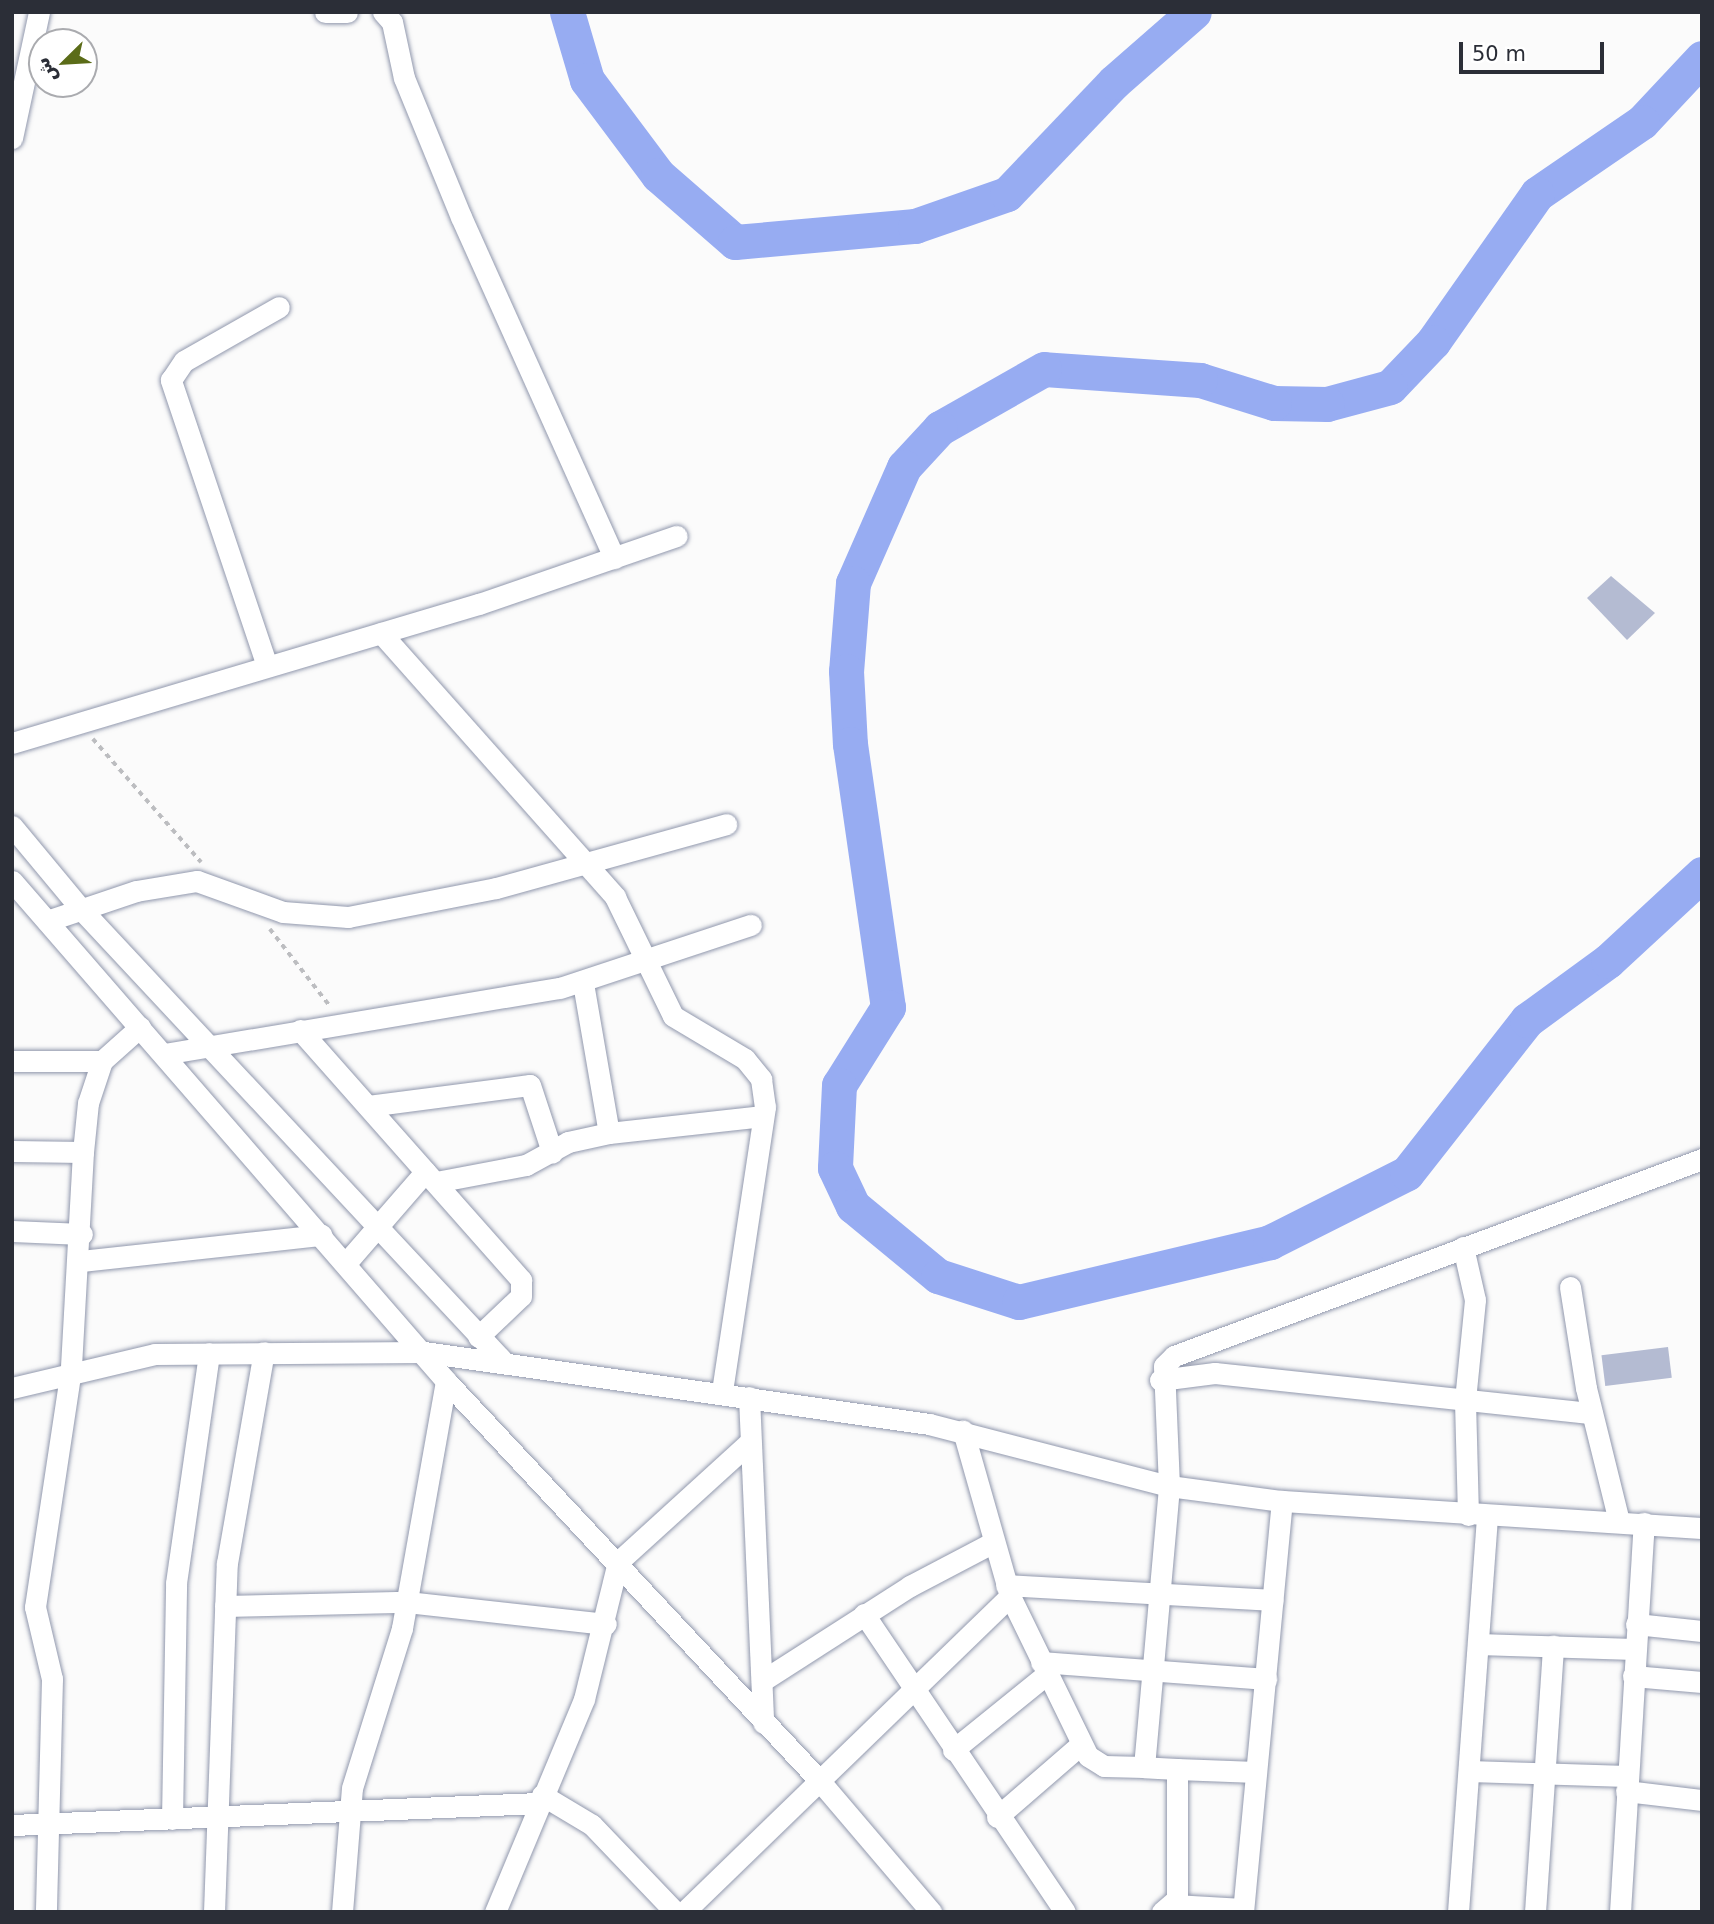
<!DOCTYPE html>
<meta charset="utf-8">
<style>
body{margin:0}
#map{position:relative;width:1714px;height:1924px;overflow:hidden;background:#fbfbfb;font-family:"DejaVu Sans",Cairo,sans-serif}
div>[style]{position:absolute}
.river>*{height:35px;margin:-17.5px;padding:0 17.5px;transform-origin:17.5px;border-radius:17.5px;background:#97acf2}
.building>*{inset:0;background:#b4bbd2;transform-origin:0 0}
.path>*{height:3.5px;margin-top:-1.75px;transform-origin:0;background:repeating-linear-gradient(90deg,#bcbdc0 0 5px,transparent 0 10px)}
.roads{filter:drop-shadow(0 0 2px #9198ad) drop-shadow(0 0 2px #9198ad)}
.minor>*{height:21px;margin:-10.5px;padding:0 10.5px;transform-origin:10.5px;border-radius:10.5px;background:#fff}
span{translate:-50% -50%;white-space:nowrap;text-align:center;line-height:1.15;-webkit-text-stroke:5px #fff;paint-order:stroke}
.frame{position:absolute;inset:0;border:14px solid #2b2e37;pointer-events:none}
.north{position:absolute;left:28px;top:28px;width:70px;height:70px;box-sizing:border-box;background:#fff;border:2px solid #aaabaf;border-radius:50%;rotate:246deg;font-size:19px;font-weight:700;line-height:28px;text-align:center;color:#2b2e37}
.north::after{content:'';display:block;margin:auto;width:24px;height:32px;background:#5b6c18;clip-path:polygon(50% 0,100% 100%,50% 72%,0 100%)}
.scale{position:absolute;left:1459px;top:42px;width:145px;height:32px;box-sizing:border-box;border:4px solid #2b2e37;border-top:0;padding-left:9px;font-size:21px;line-height:24px;white-space:nowrap;color:#2b2e37;-webkit-text-stroke:5px #fff;paint-order:stroke}
</style>
<div id="map">
<div class="river">
<div style="left:567px;top:12px;width:71px;rotate:73.6deg"></div>
<div style="left:587px;top:80px;width:119px;rotate:53.2deg"></div>
<div style="left:658px;top:175px;width:102px;rotate:41deg"></div>
<div style="left:735px;top:242px;width:181px;rotate:-5.1deg"></div>
<div style="left:915px;top:226px;width:97px;rotate:-19.2deg"></div>
<div style="left:1007px;top:194px;width:155px;rotate:-46.3deg"></div>
<div style="left:1114px;top:82px;width:106px;rotate:-41.2deg"></div>
<div style="left:1702px;top:58px;width:88px;rotate:133.2deg"></div>
<div style="left:1642px;top:122px;width:127px;rotate:145.6deg"></div>
<div style="left:1537px;top:194px;width:181px;rotate:125.1deg"></div>
<div style="left:1433px;top:342px;width:62px;rotate:133.7deg"></div>
<div style="left:1390px;top:387px;width:65px;rotate:164.9deg"></div>
<div style="left:1327px;top:404px;width:53px;rotate:-178.9deg"></div>
<div style="left:1274px;top:403px;width:77px;rotate:-162.7deg"></div>
<div style="left:1200px;top:380px;width:156px;rotate:-176deg"></div>
<div style="left:1044px;top:369px;width:120px;rotate:150.4deg"></div>
<div style="left:940px;top:428px;width:53px;rotate:132.7deg"></div>
<div style="left:904px;top:467px;width:127px;rotate:113.7deg"></div>
<div style="left:853px;top:583px;width:88px;rotate:94.5deg"></div>
<div style="left:846px;top:671px;width:73px;rotate:86.9deg"></div>
<div style="left:850px;top:744px;width:266px;rotate:81.8deg"></div>
<div style="left:888px;top:1007px;width:92px;rotate:122.1deg"></div>
<div style="left:839px;top:1085px;width:83px;rotate:92.8deg"></div>
<div style="left:835px;top:1168px;width:42px;rotate:64.7deg"></div>
<div style="left:853px;top:1206px;width:110px;rotate:39.5deg"></div>
<div style="left:938px;top:1276px;width:85px;rotate:17.8deg"></div>
<div style="left:1019px;top:1302px;width:258px;rotate:-13.4deg"></div>
<div style="left:1270px;top:1242px;width:153px;rotate:-26.7deg"></div>
<div style="left:1407px;top:1173px;width:194px;rotate:-51.9deg"></div>
<div style="left:1527px;top:1020px;width:100px;rotate:-36.1deg"></div>
<div style="left:1608px;top:961px;width:128px;rotate:-42.8deg"></div>
</div>
<div class="building">
<div style="clip-path:polygon(1611px 576px,1655px 613px,1627px 640px,1587px 598px)"></div>
<div style="left:1668px;top:1347px;width:31px;height:67px;rotate:83deg"></div>
</div>
<div class="path">
<div style="left:93px;top:739px;width:164px;rotate:48.7deg"></div>
<div style="left:270px;top:929px;width:98px;rotate:52.1deg"></div>
</div>
<div class="roads">
<div class="minor">
<div style="left:325px;top:12px;width:22px"></div>
<div style="left:383px;top:12px;width:13px;rotate:48deg"></div>
<div style="left:392px;top:22px;width:57px;rotate:77.9deg"></div>
<div style="left:404px;top:78px;width:150px;rotate:67.7deg"></div>
<div style="left:461px;top:217px;width:374px;rotate:65.8deg"></div>
<div style="left:12px;top:138px;width:129px;rotate:-77.9deg"></div>
<div style="left:381px;top:633px;width:353px;rotate:48.4deg"></div>
<div style="left:615px;top:897px;width:132px;rotate:64deg"></div>
<div style="left:673px;top:1016px;width:84px;rotate:30.8deg"></div>
<div style="left:745px;top:1059px;width:26px;rotate:51deg"></div>
<div style="left:761px;top:1079px;width:28px;rotate:82deg"></div>
<div style="left:765px;top:1107px;width:289px;rotate:98.6deg"></div>
<div style="left:267px;top:666px;width:302px;rotate:-108.6deg"></div>
<div style="left:171px;top:380px;width:23px;rotate:-56deg"></div>
<div style="left:184px;top:361px;width:109px;rotate:-29.6deg"></div>
<div style="left:12px;top:743px;width:487px;rotate:-16.6deg"></div>
<div style="left:479px;top:604px;width:209px;rotate:-19deg"></div>
<div style="left:12px;top:826px;width:107px;rotate:50.3deg"></div>
<div style="left:80px;top:908px;width:618px;rotate:46.97deg"></div>
<div style="left:12px;top:881px;width:662px;rotate:49.04deg"></div>
<div style="left:446px;top:1381px;width:545px;rotate:46.93deg"></div>
<div style="left:818px;top:1779px;width:175px;rotate:49.6deg"></div>
<div style="left:47px;top:921px;width:94px;rotate:-18.6deg"></div>
<div style="left:136px;top:891px;width:62px;rotate:-9.3deg"></div>
<div style="left:197px;top:881px;width:91px;rotate:19.8deg"></div>
<div style="left:283px;top:912px;width:65px;rotate:4.4deg"></div>
<div style="left:348px;top:917px;width:151px;rotate:-11.1deg"></div>
<div style="left:496px;top:888px;width:239px;rotate:-15.5deg"></div>
<div style="left:583px;top:983px;width:152px;rotate:80.2deg"></div>
<div style="left:300px;top:1030px;width:334px;rotate:48.5deg"></div>
<div style="left:521px;top:1280px;width:16px;rotate:90deg"></div>
<div style="left:521px;top:1296px;width:59px;rotate:136.4deg"></div>
<div style="left:164px;top:1054px;width:401px;rotate:-9.5deg"></div>
<div style="left:560px;top:988px;width:201px;rotate:-18.3deg"></div>
<div style="left:12px;top:1061px;width:90px"></div>
<div style="left:368px;top:1106px;width:163px;rotate:-7.4deg"></div>
<div style="left:530px;top:1085px;width:71px;rotate:71.8deg"></div>
<div style="left:12px;top:1151px;width:71px;rotate:0.8deg"></div>
<div style="left:83px;top:1152px;width:217px;rotate:93.2deg"></div>
<div style="left:71px;top:1369px;width:241px;rotate:98.6deg"></div>
<div style="left:35px;top:1607px;width:74px;rotate:76.7deg"></div>
<div style="left:52px;top:1679px;width:233px;rotate:91.5deg"></div>
<div style="left:83px;top:1152px;width:49px;rotate:-84.2deg"></div>
<div style="left:88px;top:1103px;width:44px;rotate:-71.6deg"></div>
<div style="left:102px;top:1061px;width:51px;rotate:-41.8deg"></div>
<div style="left:436px;top:1182px;width:92px;rotate:-10.7deg"></div>
<div style="left:526px;top:1165px;width:48px;rotate:-28.7deg"></div>
<div style="left:568px;top:1142px;width:42px;rotate:-12.4deg"></div>
<div style="left:609px;top:1133px;width:155px;rotate:-6.3deg"></div>
<div style="left:12px;top:1231px;width:70px;rotate:2.5deg"></div>
<div style="left:1463px;top:1247px;width:54px;rotate:77.2deg"></div>
<div style="left:1475px;top:1300px;width:101px;rotate:95.7deg"></div>
<div style="left:1465px;top:1401px;width:114px;rotate:88.5deg"></div>
<div style="left:81px;top:1261px;width:242px;rotate:-6.2deg"></div>
<div style="left:346px;top:1263px;width:121px;rotate:-49deg"></div>
<div style="left:1570px;top:1287px;width:102px;rotate:81deg"></div>
<div style="left:1586px;top:1388px;width:137px;rotate:76.1deg"></div>
<div style="left:1160px;top:1380px;width:55px;rotate:-7.3deg"></div>
<div style="left:1215px;top:1373px;width:379px;rotate:6.1deg"></div>
<div style="left:12px;top:1388px;width:147px;rotate:-13.4deg"></div>
<div style="left:155px;top:1354px;width:269px;rotate:-0.4deg"></div>
<div style="left:424px;top:1352px;width:510px;rotate:8.11deg"></div>
<div style="left:929px;top:1424px;width:248px;rotate:14.5deg"></div>
<div style="left:1169px;top:1486px;width:114px;rotate:7.6deg"></div>
<div style="left:1282px;top:1501px;width:421px;rotate:3.7deg"></div>
<div style="left:749px;top:1397px;width:326px;rotate:87.5deg"></div>
<div style="left:1006px;top:1585px;width:267px;rotate:3.2deg"></div>
<div style="left:1010px;top:1596px;width:178px;rotate:64deg"></div>
<div style="left:1088px;top:1756px;width:19px;rotate:32deg"></div>
<div style="left:1104px;top:1766px;width:40px;rotate:1.4deg"></div>
<div style="left:225px;top:1606px;width:182px;rotate:-1.3deg"></div>
<div style="left:407px;top:1602px;width:200px;rotate:6.3deg"></div>
<div style="left:864px;top:1614px;width:359px;rotate:56deg"></div>
<div style="left:1636px;top:1624px;width:66px;rotate:6.1deg"></div>
<div style="left:1478px;top:1644px;width:156px;rotate:1.8deg"></div>
<div style="left:1041px;top:1662px;width:226px;rotate:4.3deg"></div>
<div style="left:1633px;top:1676px;width:69px;rotate:5deg"></div>
<div style="left:762px;top:1681px;width:176px;rotate:-32.7deg"></div>
<div style="left:910px;top:1586px;width:93px;rotate:-27.7deg"></div>
<div style="left:953px;top:1750px;width:121px;rotate:-39deg"></div>
<div style="left:1177px;top:1769px;width:79px;rotate:2.2deg"></div>
<div style="left:1469px;top:1771px;width:158px;rotate:1.8deg"></div>
<div style="left:1626px;top:1791px;width:77px;rotate:6.8deg"></div>
<div style="left:542px;top:1795px;width:58px;rotate:31deg"></div>
<div style="left:592px;top:1825px;width:120px;rotate:46.3deg"></div>
<div style="left:997px;top:1817px;width:110px;rotate:-40.9deg"></div>
<div style="left:172px;top:1819px;width:236px;rotate:-89deg"></div>
<div style="left:176px;top:1583px;width:232px;rotate:-81.8deg"></div>
<div style="left:12px;top:1825px;width:527px;rotate:-2.39deg"></div>
<div style="left:1174px;top:1905px;width:69px;rotate:3.3deg"></div>
<div style="left:214px;top:1912px;width:349px;rotate:-87.9deg"></div>
<div style="left:227px;top:1563px;width:214px;rotate:-80.1deg"></div>
<div style="left:342px;top:1912px;width:124px;rotate:-85.4deg"></div>
<div style="left:352px;top:1788px;width:168px;rotate:-72.6deg"></div>
<div style="left:402px;top:1628px;width:251px;rotate:-79.9deg"></div>
<div style="left:495px;top:1912px;width:231px;rotate:-67.3deg"></div>
<div style="left:584px;top:1699px;width:141px;rotate:-76.1deg"></div>
<div style="left:618px;top:1562px;width:178px;rotate:-42.3deg"></div>
<div style="left:684px;top:1912px;width:454px;rotate:-44.1deg"></div>
<div style="left:1010px;top:1596px;width:172px;rotate:-105.9deg"></div>
<div style="left:1162px;top:1912px;width:20px;rotate:-41deg"></div>
<div style="left:1177px;top:1899px;width:130px;rotate:-90deg"></div>
<div style="left:1177px;top:1769px;width:33px;rotate:-177deg"></div>
<div style="left:1144px;top:1767px;width:282px;rotate:-84.9deg"></div>
<div style="left:1169px;top:1486px;width:120px;rotate:-92.4deg"></div>
<div style="left:1164px;top:1366px;width:14px;rotate:-45deg"></div>
<div style="left:1174px;top:1356px;width:564px;rotate:-20.46deg"></div>
<div style="left:1243px;top:1912px;width:413px;rotate:-84.6deg"></div>
<div style="left:1458px;top:1912px;width:397px;rotate:-85.8deg"></div>
<div style="left:1535px;top:1912px;width:267px;rotate:-86.1deg"></div>
<div style="left:1620px;top:1912px;width:390px;rotate:-86.5deg"></div>
</div>
</div>
<div class="frame"></div>
<div class="north">ش</div>
<div class="scale">50 m</div>
</div>
